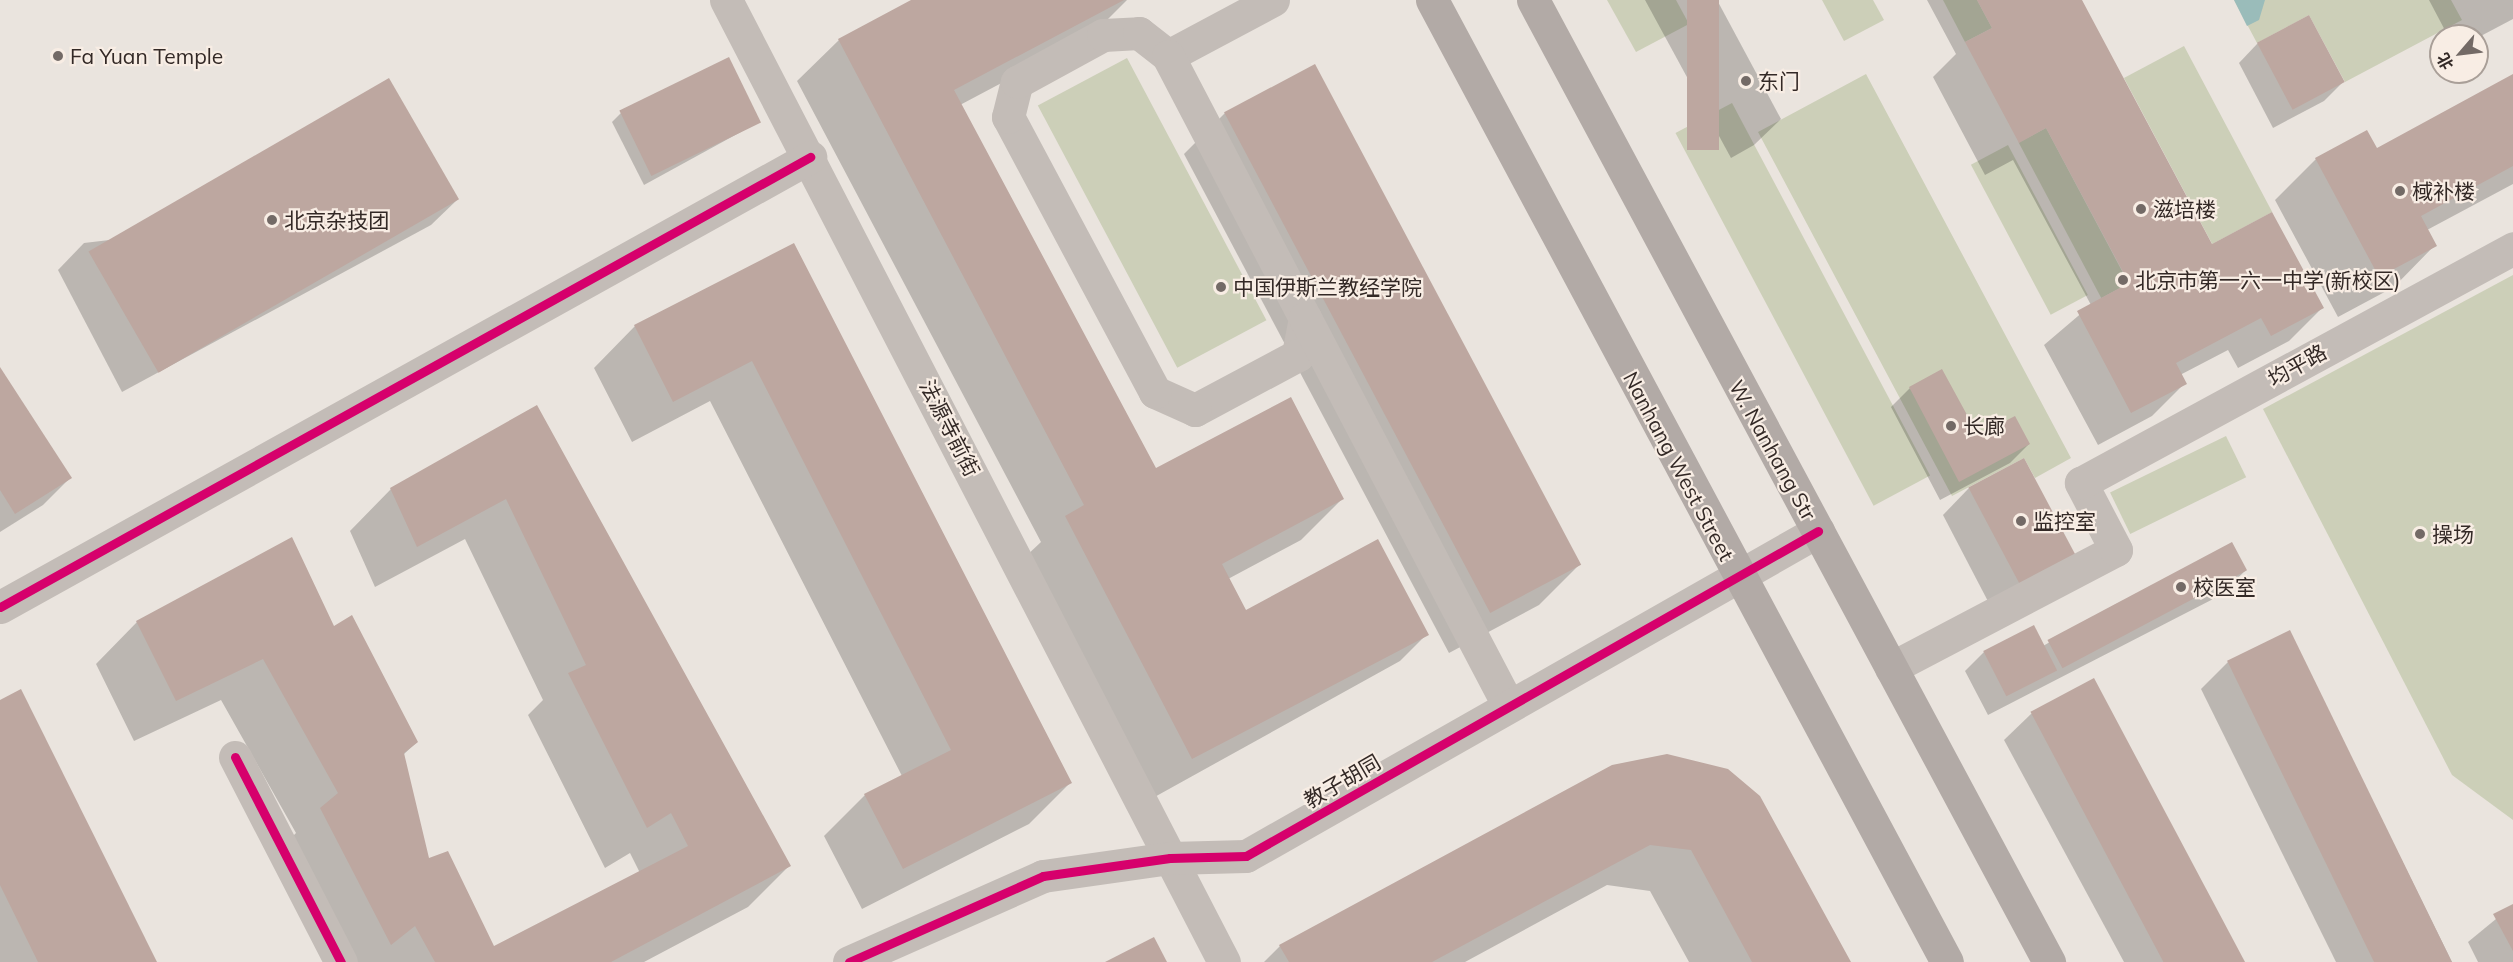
<!DOCTYPE html>
<meta charset="utf-8">
<style>
body{margin:0}
#map{position:relative;width:2513px;height:962px;overflow:hidden;background:#eae4de;font-family:Mulish,"Noto Sans SC",sans-serif}
div>[style]{position:absolute}
.green>*{inset:0;background:#cccfb8;transform-origin:0 0}
.water>*{inset:0;background:#9abcba}
.shadow>*{inset:0;background:#0003}
.building>*{inset:0;background:#bda7a0;transform-origin:0 0}
.minor>*{height:33px;margin:-16.5px;padding:0 16.5px;transform-origin:16.5px;border-radius:16.5px;background:#c3bcb7}
.major>*{height:33px;margin:-16.5px;padding:0 16.5px;transform-origin:16.5px;border-radius:16.5px;background:#b2aaa6}
.cycleway>*{height:9px;margin:-4.5px;padding:0 4.5px;transform-origin:4.5px;border-radius:4.5px;background:#d6006c}
.dots>*{width:16px;height:16px;translate:-50% -50%;box-sizing:border-box;border:3px solid #f8ede4;border-radius:50%}
span{translate:-50% -50%;white-space:nowrap;text-align:center;line-height:1.15;-webkit-text-stroke:4.5px #f8ede4;paint-order:stroke}
.poi-label{font-size:21px;color:#332926}
.left{translate:0 -50%;text-align:left}
.street-label{font-size:21px;color:#332926}
.north{position:absolute;left:2429px;top:24px;width:60px;height:60px;box-sizing:border-box;background:#f8ede4;border:2px solid #a99f98;border-radius:50%;rotate:242deg;font-size:16px;font-weight:700;line-height:24px;text-align:center;color:#332926}
.north::after{content:'';display:block;margin:auto;width:21px;height:27px;background:#736a66;clip-path:polygon(50% 0,100% 100%,50% 72%,0 100%)}
</style>
<div id="map">
<div class="green">
<div style="clip-path:polygon(1607px 0,1676px 0,1689px 24px,1636px 52px)"></div>
<div style="clip-path:polygon(1822px 0,1873px 0,1884px 20px,1844px 41px)"></div>
<div style="clip-path:polygon(1943px 0,1977px 0,1992px 28px,1965px 42px)"></div>
<div style="clip-path:polygon(2234px 0,2451px 0,2462px 20px,2345px 82px,2309px 15px,2257px 43px)"></div>
<div style="left:2184px;top:46px;width:188px;height:68px;rotate:62deg"></div>
<div style="left:1127px;top:58px;width:297px;height:101px;rotate:62deg"></div>
<div style="clip-path:polygon(1866px 74px,2071px 458px,2035px 478px,2024px 458px,1952px 496px,1758px 132px)"></div>
<div style="left:1732px;top:103px;width:422px;height:64px;rotate:62deg"></div>
<div style="left:2046px;top:128px;width:176px;height:31px;rotate:62deg"></div>
<div style="left:2008px;top:145px;width:170px;height:42px;rotate:62deg"></div>
<div style="clip-path:polygon(2513px 275px,2513px 820px,2452px 775px,2263px 409px)"></div>
<div style="left:2226px;top:436px;width:46px;height:129px;rotate:64deg"></div>
</div>
<div class="water">
<div style="clip-path:polygon(2234px 0,2265px 0,2259px 20px,2247px 26px)"></div>
</div>
<div class="shadow">
<div style="clip-path:polygon(914px 0,1127px 0,1092px 35px,960px 105px,1155px 470px,1342px 499px,1301px 540px,1228px 579px,1246px 611px,1427px 634px,1400px 661px,1151px 799px,1024px 558px,1041px 542px,797px 81px,839px 40px)"></div>
<div style="clip-path:polygon(1645px 0,1717px 0,1781px 119px,1754px 145px,1731px 158px)"></div>
<div style="clip-path:polygon(1927px 0,2080px 0,2212px 246px,2322px 308px,2289px 341px,2238px 368px,2228px 350px,2180px 375px,2185px 383px,2152px 416px,2098px 445px,2044px 345px,2091px 305px,2013px 160px,1985px 175px,1933px 77px,1956px 54px)"></div>
<div style="clip-path:polygon(2429px 0,2513px 0,2513px 19px,2477px 38px,2448px 36px)"></div>
<div style="clip-path:polygon(2309px 17px,2343px 82px,2324px 101px,2273px 128px,2239px 63px,2257px 44px)"></div>
<div style="clip-path:polygon(2513px 76px,2513px 184px,2427px 230px,2435px 245px,2394px 287px,2338px 317px,2275px 200px,2316px 159px,2376px 150px)"></div>
<div style="clip-path:polygon(621px 113px,759px 122px,644px 185px,612px 122px)"></div>
<div style="clip-path:polygon(1225px 113px,1580px 564px,1539px 605px,1449px 653px,1184px 154px)"></div>
<div style="clip-path:polygon(458px 199px,431px 225px,122px 392px,58px 270px,84px 243px)"></div>
<div style="clip-path:polygon(794px 245px,1070px 783px,1029px 824px,862px 909px,824px 836px,865px 795px,902px 776px,710px 401px,632px 442px,594px 368px,635px 326px)"></div>
<div style="clip-path:polygon(0 370px,70px 478px,43px 505px,0 532px)"></div>
<div style="clip-path:polygon(1942px 371px,1977px 438px,2029px 444px,2010px 463px,1940px 500px,1891px 407px,1910px 388px)"></div>
<div style="clip-path:polygon(537px 407px,789px 866px,748px 907px,644px 962px,338px 962px,279px 850px,296px 833px,221px 700px,134px 741px,96px 664px,137px 622px,333px 628px,417px 742px,403px 755px,428px 860px,494px 948px,640px 873px,630px 853px,605px 868px,528px 715px,543px 700px,465px 539px,375px 587px,350px 531px,391px 489px)"></div>
<div style="clip-path:polygon(1969px 488px,2046px 580px,1992px 609px,1943px 515px)"></div>
<div style="clip-path:polygon(2246px 570px,2219px 596px,1988px 715px,1965px 671px,1984px 652px,2043px 646px,2116px 604px)"></div>
<div style="clip-path:polygon(2289px 632px,2452px 962px,2336px 962px,2201px 689px,2228px 662px)"></div>
<div style="clip-path:polygon(2093px 681px,2244px 962px,2124px 962px,2004px 740px,2031px 714px)"></div>
<div style="clip-path:polygon(0 701px,156px 962px,0 962px)"></div>
<div style="clip-path:polygon(1613px 767px,1850px 962px,1689px 962px,1650px 891px,1607px 885px,1465px 962px,1264px 962px,1280px 946px)"></div>
<div style="clip-path:polygon(2513px 905px,2513px 962px,2478px 962px,2468px 942px)"></div>
</div>
<div class="building">
<div style="clip-path:polygon(911px 0,1124px 0,954px 90px,1156px 468px,1291px 397px,1344px 499px,1222px 564px,1246px 610px,1378px 539px,1429px 635px,1192px 759px,1065px 516px,1084px 505px,838px 39px)"></div>
<div style="left:1687px;top:0;width:32px;height:150px"></div>
<div style="clip-path:polygon(1977px 0,2082px 0,2212px 244px,2272px 212px,2324px 308px,2271px 336px,2261px 318px,2176px 363px,2187px 384px,2131px 413px,2077px 311px,2129px 283px,2046px 128px,2019px 143px,1965px 42px,1992px 28px)"></div>
<div style="left:2309px;top:15px;width:76px;height:59px;rotate:62deg"></div>
<div style="left:729px;top:57px;width:73px;height:122px;rotate:64deg"></div>
<div style="left:1315px;top:64px;width:567px;height:103px;rotate:62deg"></div>
<div style="clip-path:polygon(2513px 74px,2513px 166px,2421px 216px,2437px 246px,2379px 277px,2315px 158px,2367px 130px,2377px 148px)"></div>
<div style="left:389px;top:78px;width:140px;height:347px;rotate:60deg"></div>
<div style="clip-path:polygon(794px 243px,1072px 783px,903px 869px,864px 794px,951px 750px,752px 361px,673px 402px,634px 325px)"></div>
<div style="clip-path:polygon(0 367px,72px 478px,15px 514px,0 490px)"></div>
<div style="clip-path:polygon(1942px 369px,1978px 435px,2015px 416px,2030px 444px,1959px 482px,1909px 387px)"></div>
<div style="clip-path:polygon(537px 405px,791px 866px,611px 962px,435px 962px,415px 926px,391px 945px,320px 808px,338px 793px,263px 659px,176px 701px,136px 621px,292px 537px,334px 626px,352px 615px,418px 742px,404px 753px,429px 858px,448px 851px,494px 946px,688px 846px,671px 813px,647px 828px,568px 673px,586px 665px,506px 499px,417px 547px,390px 488px)"></div>
<div style="left:2024px;top:458px;width:109px;height:63px;rotate:62deg"></div>
<div style="left:2232px;top:542px;width:32px;height:209px;rotate:62deg"></div>
<div style="left:2034px;top:625px;width:51px;height:57px;rotate:63deg"></div>
<div style="left:2290px;top:630px;width:370px;height:70px;rotate:64deg"></div>
<div style="left:2094px;top:678px;width:322px;height:72px;rotate:62deg"></div>
<div style="clip-path:polygon(21px 689px,157px 962px,38px 962px,0 885px,0 700px)"></div>
<div style="clip-path:polygon(1667px 754px,1728px 769px,1760px 796px,1851px 962px,1752px 962px,1691px 850px,1650px 845px,1432px 962px,1289px 962px,1279px 945px,1612px 765px)"></div>
<div style="clip-path:polygon(2513px 904px,2513px 951px,2493px 914px)"></div>
<div style="clip-path:polygon(1154px 937px,1167px 962px,1105px 962px)"></div>
</div>
<div class="minor">
<div style="left:726px;top:0;width:1083px;rotate:62.63deg"></div>
<div style="left:1168px;top:56px;width:119px;rotate:-28.1deg"></div>
<div style="left:1305px;top:318px;width:38px;rotate:101deg"></div>
<div style="left:1298px;top:355px;width:117px;rotate:151.9deg"></div>
<div style="left:1195px;top:410px;width:44px;rotate:-155.8deg"></div>
<div style="left:1155px;top:392px;width:312px;rotate:-118.1deg"></div>
<div style="left:1008px;top:117px;width:36px;rotate:-76deg"></div>
<div style="left:1017px;top:82px;width:98px;rotate:-28.7deg"></div>
<div style="left:1103px;top:35px;width:36px;rotate:-3deg"></div>
<div style="left:1139px;top:33px;width:37px;rotate:38deg"></div>
<div style="left:1168px;top:56px;width:296px;rotate:62.4deg"></div>
<div style="left:1305px;top:318px;width:438px;rotate:62.3deg"></div>
<div style="left:0;top:607px;width:927px;rotate:-29.05deg"></div>
<div style="left:1891px;top:668px;width:254px;rotate:-27.7deg"></div>
<div style="left:2116px;top:550px;width:76px;rotate:-117.6deg"></div>
<div style="left:2081px;top:483px;width:492px;rotate:-28.5deg"></div>
<div style="left:235px;top:757px;width:231px;rotate:62.7deg"></div>
<div style="left:849px;top:962px;width:212px;rotate:-23.9deg"></div>
<div style="left:1043px;top:876px;width:128px;rotate:-8.1deg"></div>
<div style="left:1170px;top:858px;width:76px;rotate:-1.5deg"></div>
<div style="left:1246px;top:856px;width:658px;rotate:-29.6deg"></div>
</div>
<div class="major">
<div style="left:1432px;top:0;width:1091px;rotate:61.84deg"></div>
<div style="left:1533px;top:0;width:1092px;rotate:61.79deg"></div>
</div>
<div class="cycleway">
<div style="left:0;top:607px;width:927px;rotate:-29.05deg"></div>
<div style="left:235px;top:757px;width:231px;rotate:62.7deg"></div>
<div style="left:849px;top:962px;width:212px;rotate:-23.9deg"></div>
<div style="left:1043px;top:876px;width:128px;rotate:-8.1deg"></div>
<div style="left:1170px;top:858px;width:76px;rotate:-1.5deg"></div>
<div style="left:1246px;top:856px;width:658px;rotate:-29.6deg"></div>
</div>
<div class="dots">
<div style="left:58px;top:56px;background:#736a66"></div>
<div style="left:1746px;top:81px;background:#736a66"></div>
<div style="left:2400px;top:191px;background:#736a66"></div>
<div style="left:2141px;top:209px;background:#736a66"></div>
<div style="left:272px;top:220px;background:#736a66"></div>
<div style="left:2123px;top:280px;background:#736a66"></div>
<div style="left:1221px;top:287px;background:#736a66"></div>
<div style="left:1951px;top:426px;background:#736a66"></div>
<div style="left:2021px;top:521px;background:#736a66"></div>
<div style="left:2420px;top:534px;background:#736a66"></div>
<div style="left:2181px;top:587px;background:#736a66"></div>
</div>
<div class="poi-label">
<span class="left" style="left:70px;top:56px">Fa Yuan Temple</span>
<span class="left" style="left:1758px;top:81px">东门</span>
<span class="left" style="left:2412px;top:191px">棫补楼</span>
<span class="left" style="left:2153px;top:209px">滋培楼</span>
<span class="left" style="left:284px;top:220px">北京杂技团</span>
<span class="left" style="left:2135px;top:280px">北京市第一六一中学(新校区)</span>
<span class="left" style="left:1233px;top:287px">中国伊斯兰教经学院</span>
<span class="left" style="left:1963px;top:426px">长廊</span>
<span class="left" style="left:2033px;top:521px">监控室</span>
<span class="left" style="left:2432px;top:534px">操场</span>
<span class="left" style="left:2193px;top:587px">校医室</span>
</div>
<div class="street-label">
<span style="left:2297px;top:365px;rotate:-29deg">均平路</span>
<span style="left:950px;top:428px;rotate:63deg">法源寺前街</span>
<span style="left:1773px;top:450px;rotate:61deg">W. Nanhang Str</span>
<span style="left:1679px;top:466px;rotate:62deg">Nanhang West Street</span>
<span style="left:1342px;top:781px;rotate:-30deg">教子胡同</span>
</div>
<div class="north">北</div>
</div>
